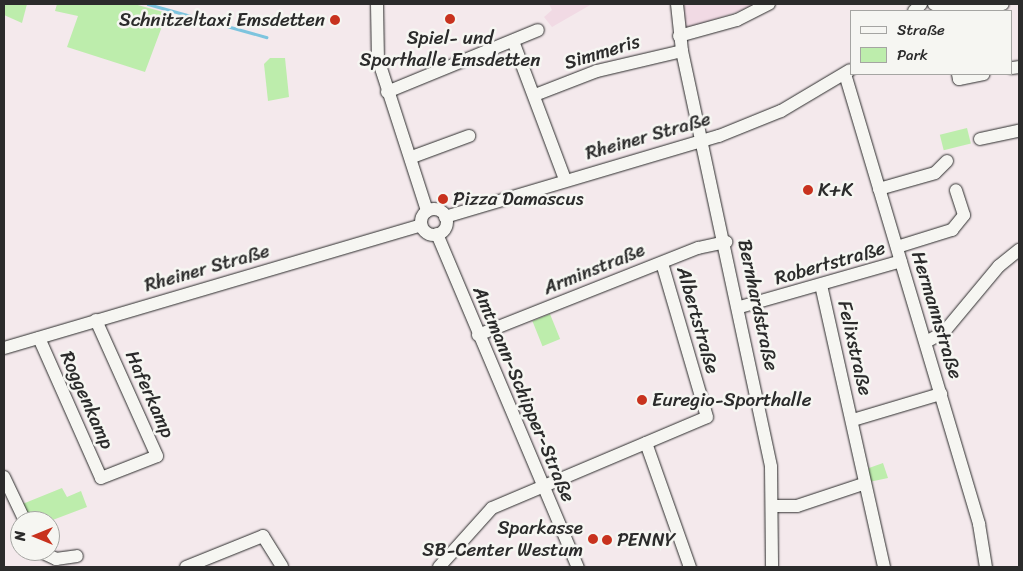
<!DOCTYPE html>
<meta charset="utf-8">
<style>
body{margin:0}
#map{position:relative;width:1023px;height:571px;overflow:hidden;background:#f4e9ec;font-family:Sriracha,sans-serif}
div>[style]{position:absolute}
.built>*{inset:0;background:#f1dae4}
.green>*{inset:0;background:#bdedac;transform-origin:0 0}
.stream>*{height:2.5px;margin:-1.25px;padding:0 1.25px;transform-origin:1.25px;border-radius:1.25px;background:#7dc4de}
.roads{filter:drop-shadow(0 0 1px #2b2b2b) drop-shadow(0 0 1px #2b2b2b)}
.minor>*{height:12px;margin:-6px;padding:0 6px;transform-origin:6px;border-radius:6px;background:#f6f6f2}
.minor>.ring{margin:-6px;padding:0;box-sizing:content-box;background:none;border:12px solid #f6f6f2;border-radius:50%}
.dots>*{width:14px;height:14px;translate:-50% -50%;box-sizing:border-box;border:2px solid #f6f6f2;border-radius:50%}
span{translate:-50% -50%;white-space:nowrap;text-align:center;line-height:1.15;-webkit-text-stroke:5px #f6f6f2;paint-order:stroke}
.poi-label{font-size:19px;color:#2b2b2b}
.right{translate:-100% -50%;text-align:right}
.left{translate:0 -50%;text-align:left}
.street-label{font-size:19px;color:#2b2b2b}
.frame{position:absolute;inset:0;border:5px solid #2b2b2b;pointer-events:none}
.legend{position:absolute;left:850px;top:10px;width:162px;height:65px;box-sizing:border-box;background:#f6f6f2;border:1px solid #a5a5a2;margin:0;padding:6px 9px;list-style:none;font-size:15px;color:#2b2b2b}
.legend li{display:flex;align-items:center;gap:10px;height:25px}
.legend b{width:25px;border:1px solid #a5a5a2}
.north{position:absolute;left:10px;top:511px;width:50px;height:50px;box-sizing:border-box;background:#f6f6f2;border:1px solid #a5a5a2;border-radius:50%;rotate:270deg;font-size:14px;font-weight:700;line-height:20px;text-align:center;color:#2b2b2b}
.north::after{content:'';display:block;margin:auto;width:18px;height:22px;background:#c8321e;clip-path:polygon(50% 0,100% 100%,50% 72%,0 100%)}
</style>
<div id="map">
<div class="built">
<div style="clip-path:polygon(549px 4px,592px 4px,552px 27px,544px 17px,552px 10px)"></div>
<div style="clip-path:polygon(681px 4px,760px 4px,686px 29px)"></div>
</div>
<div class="green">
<div style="clip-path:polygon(4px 4px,27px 4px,22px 23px,4px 15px)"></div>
<div style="clip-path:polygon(57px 4px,134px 4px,167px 13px,145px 72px,67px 47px,78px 16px,55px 11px)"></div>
<div style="clip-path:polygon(270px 58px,285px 58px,289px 97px,268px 101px,264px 64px)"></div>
<div style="left:967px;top:128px;width:16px;height:28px;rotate:76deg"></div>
<div style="left:550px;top:314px;width:27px;height:19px;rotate:68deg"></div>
<div style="clip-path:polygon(883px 463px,888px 478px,869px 482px,869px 468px)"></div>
<div style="clip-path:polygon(62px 488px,67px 497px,81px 491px,87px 507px,50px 521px,27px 521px,20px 505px)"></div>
</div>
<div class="stream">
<div style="left:148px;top:4px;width:123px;rotate:15.6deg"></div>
</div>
<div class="roads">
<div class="minor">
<div style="left:377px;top:4px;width:55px;rotate:89deg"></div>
<div style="left:378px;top:59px;width:160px;rotate:72.1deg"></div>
<div style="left:677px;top:4px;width:47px;rotate:83.9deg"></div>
<div style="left:682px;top:51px;width:425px;rotate:77.9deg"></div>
<div style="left:771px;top:467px;width:100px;rotate:89.4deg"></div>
<div style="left:934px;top:4px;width:17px;rotate:24deg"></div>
<div style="left:950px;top:11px;width:53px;rotate:-7.5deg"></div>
<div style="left:914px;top:11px;width:10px;rotate:-45deg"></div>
<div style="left:679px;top:36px;width:60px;rotate:-15.4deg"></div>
<div style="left:737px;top:20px;width:36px;rotate:-27deg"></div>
<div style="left:513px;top:41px;width:147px;rotate:69.4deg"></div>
<div style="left:1012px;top:68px;width:7px;rotate:-8deg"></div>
<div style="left:845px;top:74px;width:470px;rotate:73.4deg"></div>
<div style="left:979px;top:524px;width:44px;rotate:80.8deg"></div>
<div style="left:958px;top:74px;width:5px;rotate:79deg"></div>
<div style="left:959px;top:79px;width:25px;rotate:-11deg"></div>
<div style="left:387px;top:92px;width:163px;rotate:-22.3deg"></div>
<div style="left:535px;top:95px;width:66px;rotate:-21.2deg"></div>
<div style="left:597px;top:71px;width:87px;rotate:-13.2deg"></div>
<div style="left:980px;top:139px;width:40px;rotate:-12deg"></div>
<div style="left:412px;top:157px;width:61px;rotate:-20.2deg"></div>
<div style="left:879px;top:189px;width:58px;rotate:-15.9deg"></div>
<div style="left:935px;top:173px;width:17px;rotate:-45deg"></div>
<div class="ring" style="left:421px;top:209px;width:14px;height:14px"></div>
<div style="left:445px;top:217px;width:286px;rotate:-16.5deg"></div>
<div style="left:719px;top:136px;width:67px;rotate:-22deg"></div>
<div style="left:781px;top:111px;width:80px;rotate:-30.7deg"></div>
<div style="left:437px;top:234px;width:362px;rotate:67.1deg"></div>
<div style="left:897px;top:247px;width:58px;rotate:-17.2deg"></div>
<div style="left:952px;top:230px;width:19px;rotate:-51deg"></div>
<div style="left:964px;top:215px;width:26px;rotate:-108deg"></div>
<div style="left:821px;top:285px;width:289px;rotate:77.4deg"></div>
<div style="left:740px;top:307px;width:167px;rotate:-15.9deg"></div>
<div style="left:478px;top:335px;width:237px;rotate:-21.6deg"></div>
<div style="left:698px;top:248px;width:29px;rotate:-12deg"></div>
<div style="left:39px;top:338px;width:153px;rotate:66.1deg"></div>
<div style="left:101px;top:478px;width:60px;rotate:-21.4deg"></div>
<div style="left:157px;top:456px;width:149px;rotate:-114.2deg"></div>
<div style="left:926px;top:342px;width:21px;rotate:-29deg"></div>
<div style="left:944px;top:332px;width:86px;rotate:-50.2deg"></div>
<div style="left:999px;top:266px;width:26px;rotate:-39deg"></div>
<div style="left:4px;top:348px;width:435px;rotate:-16.4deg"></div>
<div style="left:853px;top:420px;width:92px;rotate:-16.5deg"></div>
<div style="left:646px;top:443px;width:132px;rotate:70.5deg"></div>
<div style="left:4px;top:477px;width:49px;rotate:64.5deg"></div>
<div style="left:773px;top:506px;width:24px"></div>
<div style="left:797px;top:506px;width:70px;rotate:-18.4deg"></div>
<div style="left:39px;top:551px;width:19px;rotate:25deg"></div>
<div style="left:56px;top:559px;width:21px;rotate:-8deg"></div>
<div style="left:186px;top:567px;width:83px;rotate:-21.9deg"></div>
<div style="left:263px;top:536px;width:36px;rotate:58deg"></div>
<div style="left:439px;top:567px;width:79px;rotate:-48.1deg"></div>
<div style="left:492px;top:508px;width:233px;rotate:-22.9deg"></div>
<div style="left:707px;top:417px;width:160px;rotate:-106.3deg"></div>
</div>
</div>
<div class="dots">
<div style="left:450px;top:19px;background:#c8321e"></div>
<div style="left:335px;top:20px;background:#c8321e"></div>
<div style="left:808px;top:190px;background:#c8321e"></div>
<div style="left:443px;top:199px;background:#c8321e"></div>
<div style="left:642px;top:400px;background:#c8321e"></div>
<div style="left:593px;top:539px;background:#c8321e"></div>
<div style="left:607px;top:540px;background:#c8321e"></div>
</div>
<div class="poi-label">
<span class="right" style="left:325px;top:20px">Schnitzeltaxi Emsdetten</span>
<span style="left:450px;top:49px">Spiel- und<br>Sporthalle Emsdetten</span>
<span class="left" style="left:818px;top:190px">K+K</span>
<span class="left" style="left:453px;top:199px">Pizza Damascus</span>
<span class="left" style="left:652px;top:400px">Euregio-Sporthalle</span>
<span class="right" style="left:583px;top:539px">Sparkasse<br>SB-Center Westum</span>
<span class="left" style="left:617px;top:540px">PENNY</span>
</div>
<div class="street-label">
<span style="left:602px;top:52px;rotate:-17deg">Simmeris</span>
<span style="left:648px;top:136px;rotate:-16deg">Rheiner Straße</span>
<span style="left:830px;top:263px;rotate:-16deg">Robertstraße</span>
<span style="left:207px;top:268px;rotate:-16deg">Rheiner Straße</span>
<span style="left:594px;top:269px;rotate:-22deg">Arminstraße</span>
<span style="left:758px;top:305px;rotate:78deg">Bernhardstraße</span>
<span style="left:937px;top:315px;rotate:73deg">Hermannstraße</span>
<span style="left:698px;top:320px;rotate:74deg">Albertstraße</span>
<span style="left:855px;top:348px;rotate:77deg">Felixstraße</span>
<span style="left:150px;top:394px;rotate:66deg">Haferkamp</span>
<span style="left:524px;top:394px;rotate:67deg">Amtmann-Schipper-Straße</span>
<span style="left:87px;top:400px;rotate:66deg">Roggenkamp</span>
</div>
<div class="frame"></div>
<ul class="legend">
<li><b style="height:6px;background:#f6f6f2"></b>Straße</li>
<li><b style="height:14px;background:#bdedac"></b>Park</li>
</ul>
<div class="north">N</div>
</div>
